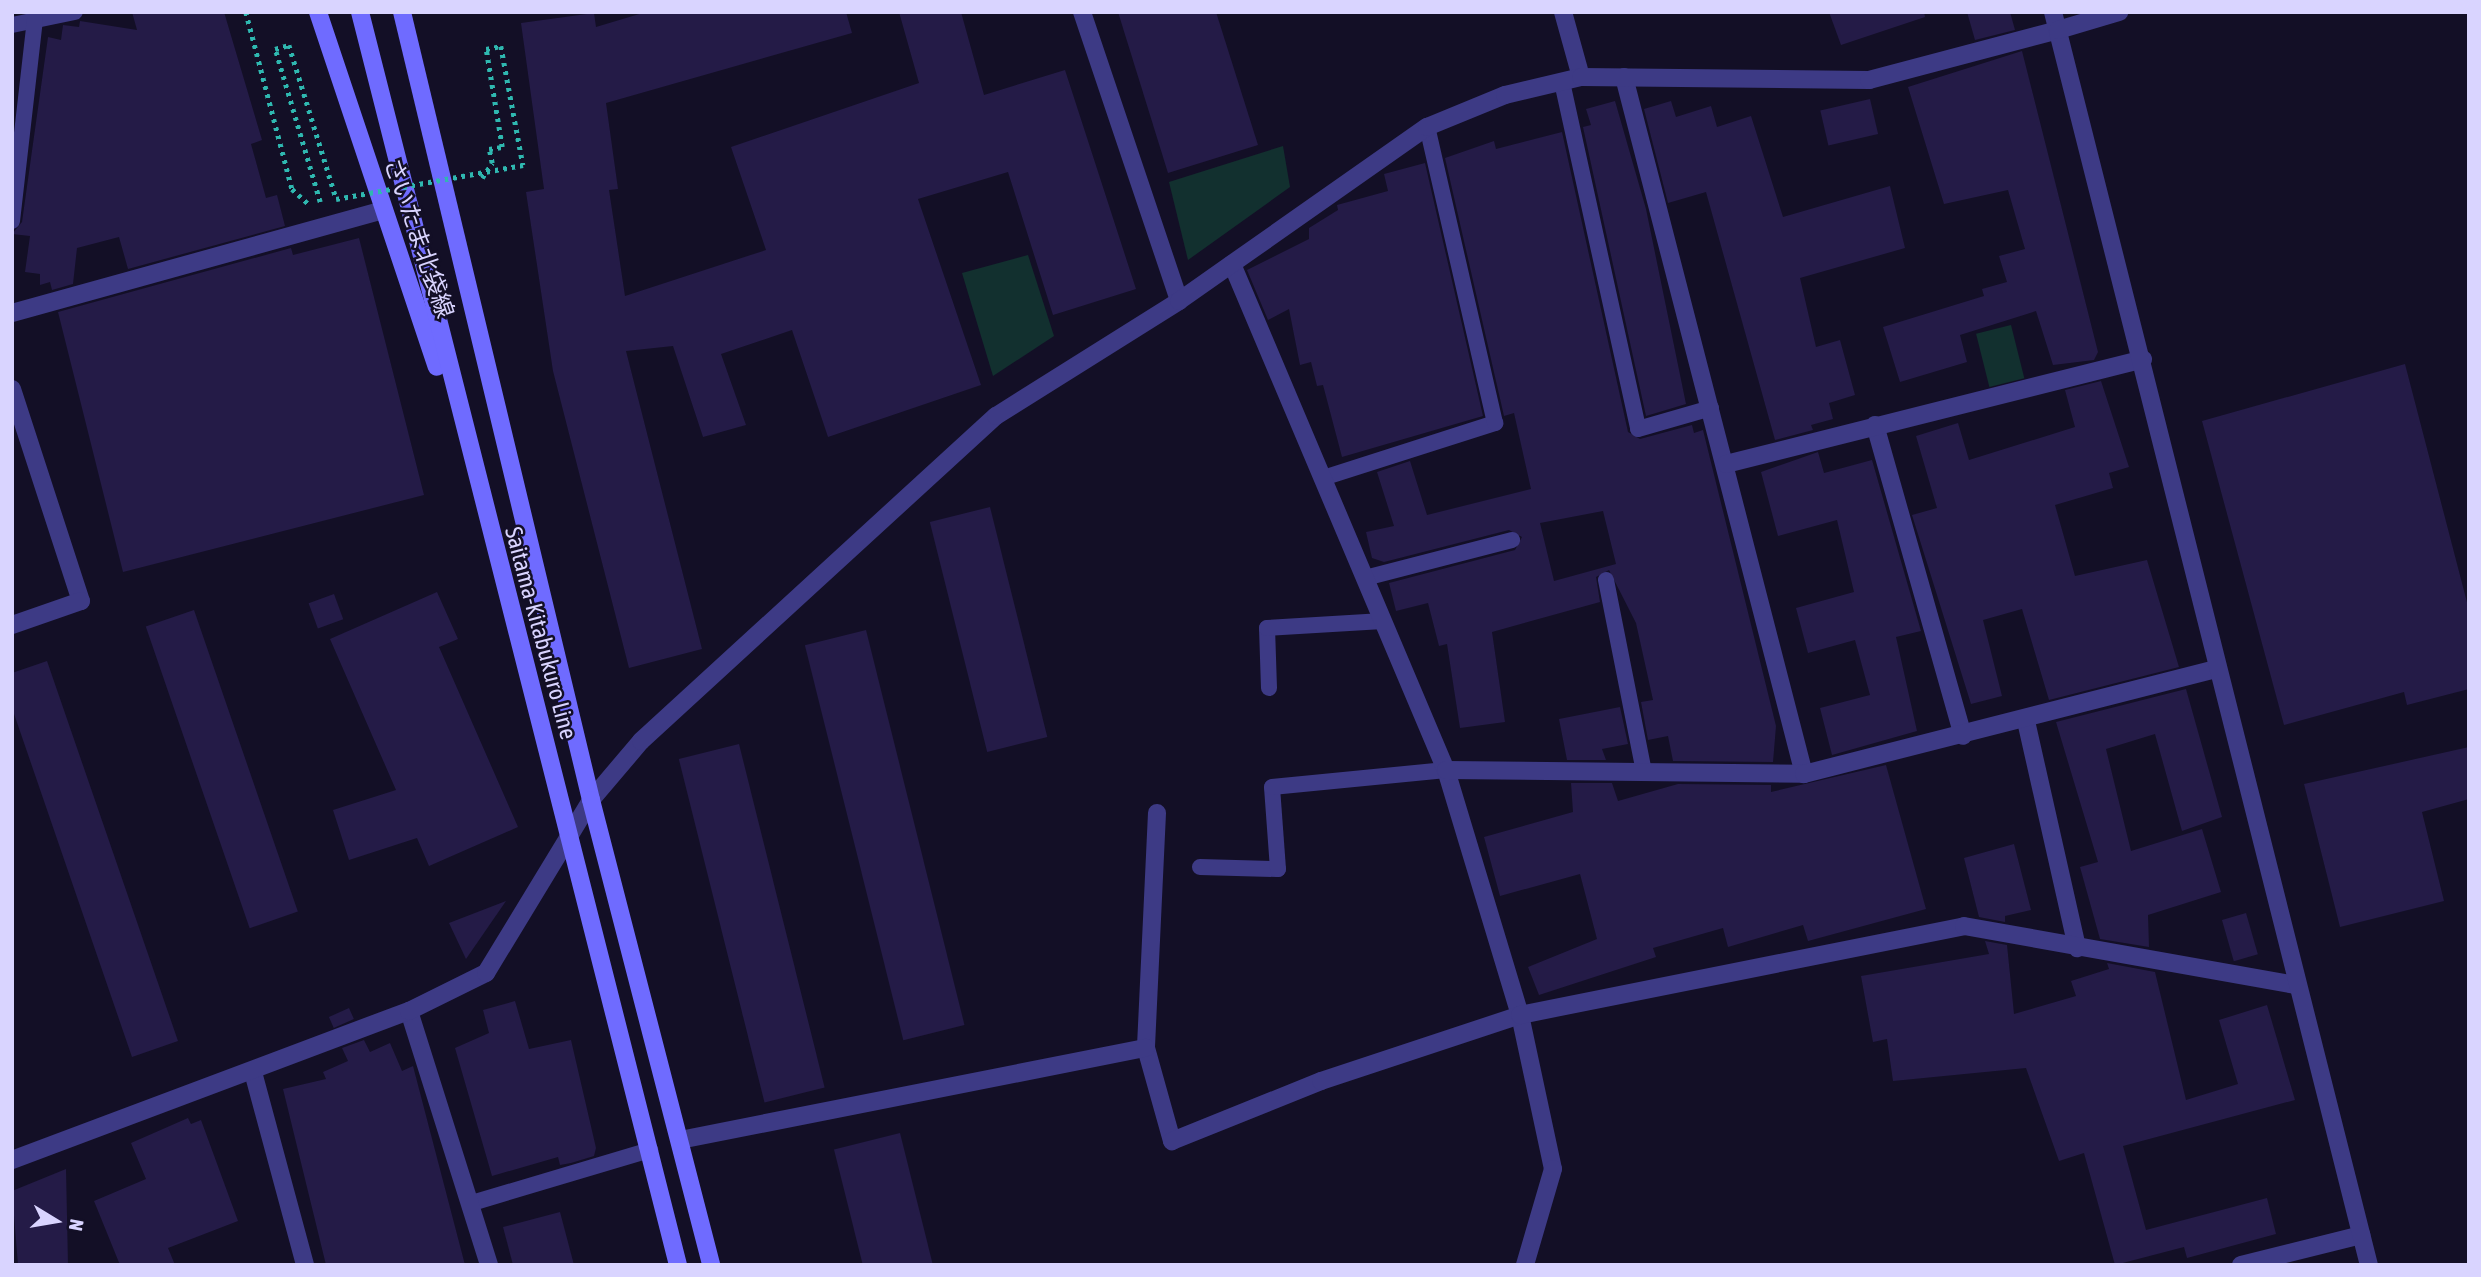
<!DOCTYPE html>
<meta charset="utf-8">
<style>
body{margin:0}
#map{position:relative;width:2481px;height:1277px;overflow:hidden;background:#130f26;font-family:"Asap Condensed","Noto Sans JP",sans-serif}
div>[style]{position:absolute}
.green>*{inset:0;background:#12302f;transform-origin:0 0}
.building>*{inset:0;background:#241b47;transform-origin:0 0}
.path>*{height:4.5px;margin-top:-2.25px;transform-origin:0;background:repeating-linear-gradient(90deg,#2fb8b0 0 3.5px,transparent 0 8.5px)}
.service>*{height:16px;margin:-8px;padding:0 8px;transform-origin:8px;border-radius:8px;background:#3d3a85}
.minor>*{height:18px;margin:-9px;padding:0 9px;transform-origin:9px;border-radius:9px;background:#3d3a85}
.tertiary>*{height:18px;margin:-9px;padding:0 9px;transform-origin:9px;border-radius:9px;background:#3d3a85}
.secondary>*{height:18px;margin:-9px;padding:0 9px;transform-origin:9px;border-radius:9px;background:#6f6bff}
.path-bridge>*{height:4.5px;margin-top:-2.25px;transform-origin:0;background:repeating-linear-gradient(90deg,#2fb8b0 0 3.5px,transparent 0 8.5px)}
span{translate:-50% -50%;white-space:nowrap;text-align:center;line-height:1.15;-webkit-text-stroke:5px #130f26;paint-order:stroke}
.street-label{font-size:24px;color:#d9d4ff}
.frame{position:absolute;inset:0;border:14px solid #d9d4ff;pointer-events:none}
.north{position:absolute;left:21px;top:1186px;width:70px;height:70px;-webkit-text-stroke:5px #130f26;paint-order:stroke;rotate:101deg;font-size:19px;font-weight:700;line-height:28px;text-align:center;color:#d9d4ff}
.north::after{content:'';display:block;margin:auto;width:24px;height:32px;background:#d9d4ff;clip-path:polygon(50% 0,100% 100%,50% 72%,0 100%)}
</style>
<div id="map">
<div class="green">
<div style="clip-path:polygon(1283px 146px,1290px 187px,1188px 260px,1169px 182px)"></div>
<div style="clip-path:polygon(1028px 255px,1054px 336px,993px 376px,962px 273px)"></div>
<div style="left:2011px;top:325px;width:55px;height:36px;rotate:76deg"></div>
</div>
<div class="building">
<div style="clip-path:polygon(132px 12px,224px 12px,262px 140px,251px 144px,266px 198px,277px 195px,285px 226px,128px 269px,119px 237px,77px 248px,73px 284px,52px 290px,50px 282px,40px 285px,40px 274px,25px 272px,30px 236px,12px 234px,22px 222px,48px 37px,61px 40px,63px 25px,79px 27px,80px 21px,137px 30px)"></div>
<div style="clip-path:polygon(646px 12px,846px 12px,852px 33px,606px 103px,618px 189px,609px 190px,625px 296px,766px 250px,731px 147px,919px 83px,899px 12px,961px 12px,984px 95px,1065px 70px,1136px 289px,1053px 315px,1008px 172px,918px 199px,981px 385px,828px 437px,792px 330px,721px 354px,746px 425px,703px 437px,673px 346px,626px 351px,702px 649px,629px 668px,553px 371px,526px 192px,544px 189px,521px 23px,594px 13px,596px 27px)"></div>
<div style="clip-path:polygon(1118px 12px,1216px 12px,1258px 145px,1168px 173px)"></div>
<div style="clip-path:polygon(1829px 12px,1924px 12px,1925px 17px,1841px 45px)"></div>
<div style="clip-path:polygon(1967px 12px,2010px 12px,2015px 30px,1975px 40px)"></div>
<div style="clip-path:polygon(2022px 51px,2098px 352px,2094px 360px,2053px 365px,2036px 311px,1960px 335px,1967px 362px,1900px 382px,1883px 327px,1984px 296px,1982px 289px,2007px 282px,1999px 256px,2025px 249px,2008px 190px,1944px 204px,1908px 87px)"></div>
<div style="left:1870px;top:99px;width:36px;height:51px;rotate:77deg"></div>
<div style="clip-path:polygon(1615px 101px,1646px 209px,1686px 404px,1646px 416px,1583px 127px,1591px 125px,1586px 109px)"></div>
<div style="clip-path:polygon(1671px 101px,1676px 117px,1711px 106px,1717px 127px,1751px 116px,1783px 217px,1890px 186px,1905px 248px,1800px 278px,1816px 347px,1840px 340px,1855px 395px,1829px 403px,1833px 419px,1811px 425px,1813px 430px,1775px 440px,1706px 192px,1668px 203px,1644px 109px)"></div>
<div style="clip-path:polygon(evenodd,1562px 132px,1628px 432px,1640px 439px,1692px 425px,1694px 433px,1703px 430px,1776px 726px,1773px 762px,1673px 761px,1668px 736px,1648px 740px,1641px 702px,1653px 700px,1636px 623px,1609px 570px,1596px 577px,1600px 602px,1492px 632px,1505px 722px,1460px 728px,1447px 644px,1439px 646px,1428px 603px,1396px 611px,1389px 583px,1515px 550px,1522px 537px,1509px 530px,1384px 562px,1372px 558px,1366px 532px,1394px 526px,1377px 472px,1410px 461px,1427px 515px,1531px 489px,1514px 413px,1504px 416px,1445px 158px,1494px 141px,1496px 149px,1562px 132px,1603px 511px,1616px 564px,1554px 581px,1540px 523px,1603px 511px)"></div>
<div style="clip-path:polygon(1425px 163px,1483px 416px,1342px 457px,1323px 385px,1317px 386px,1311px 362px,1300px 365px,1289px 309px,1268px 320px,1247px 270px,1309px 239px,1309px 228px,1338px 210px,1337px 205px,1388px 191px,1384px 174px)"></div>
<div style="clip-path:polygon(359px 238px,424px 495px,123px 572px,58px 312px,291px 248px,293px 255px)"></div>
<div style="clip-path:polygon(2405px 364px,2469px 610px,2469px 689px,2407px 705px,2404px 692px,2284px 725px,2202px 421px)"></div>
<div style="clip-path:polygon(2101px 381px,2129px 467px,2109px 473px,2113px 488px,2055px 505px,2075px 576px,2147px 560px,2179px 667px,2049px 700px,2022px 609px,1983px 620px,2002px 696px,1971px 704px,1912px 515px,1937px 508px,1916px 436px,1958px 423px,1969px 460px,2075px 427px,2065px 390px)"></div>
<div style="clip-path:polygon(1818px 452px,1824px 473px,1872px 460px,1921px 631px,1896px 637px,1917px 731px,1832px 755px,1820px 708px,1870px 695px,1855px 640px,1808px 653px,1796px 608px,1854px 592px,1837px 520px,1778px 536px,1761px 472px)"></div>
<div style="left:990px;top:507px;width:237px;height:62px;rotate:76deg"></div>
<div style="clip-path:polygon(437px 592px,458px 639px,439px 647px,518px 827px,429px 866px,417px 838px,349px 860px,333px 810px,396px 790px,330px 639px)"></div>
<div style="left:334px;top:594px;width:27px;height:27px;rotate:70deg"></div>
<div style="left:194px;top:610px;width:319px;height:51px;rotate:71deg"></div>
<div style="left:866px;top:630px;width:407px;height:63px;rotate:76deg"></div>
<div style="clip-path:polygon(47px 661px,178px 1041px,132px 1057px,12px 708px,12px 673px)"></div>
<div style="clip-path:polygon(2186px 689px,2222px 817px,2182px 831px,2155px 734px,2106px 749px,2131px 851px,2202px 829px,2221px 892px,2148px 915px,2149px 947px,2100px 939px,2080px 867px,2098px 862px,2056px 722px)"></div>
<div style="clip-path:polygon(1620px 707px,1628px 744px,1602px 749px,1606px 760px,1567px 760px,1559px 719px)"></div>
<div style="left:739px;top:744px;width:354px;height:62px;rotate:76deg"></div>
<div style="clip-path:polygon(2469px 747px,2469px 799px,2422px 812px,2444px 901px,2340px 927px,2304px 784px)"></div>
<div style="clip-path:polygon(1886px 765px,1926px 909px,1808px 941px,1803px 925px,1728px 947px,1723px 928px,1653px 948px,1656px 957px,1539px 995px,1528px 967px,1597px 939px,1580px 874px,1500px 896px,1484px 837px,1573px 812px,1571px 783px,1612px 783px,1618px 801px,1678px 784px,1771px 785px,1771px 792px)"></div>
<div style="clip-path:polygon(2014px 844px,2031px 910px,2005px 916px,2005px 922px,1979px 917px,1964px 858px)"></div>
<div style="clip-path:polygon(506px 901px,466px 959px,449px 923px)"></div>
<div style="left:2246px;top:913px;width:43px;height:25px;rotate:74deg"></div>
<div style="clip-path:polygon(1985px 941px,2007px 945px,2014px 1014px,2076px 996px,2071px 981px,2109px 969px,2107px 963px,2155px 972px,2186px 1100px,2238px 1084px,2219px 1020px,2267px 1005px,2295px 1100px,2123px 1146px,2146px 1230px,2267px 1198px,2276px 1234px,2187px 1258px,2184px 1247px,2115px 1265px,2084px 1153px,2059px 1161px,2026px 1068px,1893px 1081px,1887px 1039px,1873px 1042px,1861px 976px,1989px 954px)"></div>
<div style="clip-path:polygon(515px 1001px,529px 1049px,571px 1040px,596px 1148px,594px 1156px,571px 1163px,560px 1165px,558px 1157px,492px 1176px,455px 1048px,489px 1033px,483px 1010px)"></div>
<div style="left:349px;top:1008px;width:12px;height:22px;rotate:66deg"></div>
<div style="clip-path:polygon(364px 1040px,370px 1052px,390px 1043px,402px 1071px,413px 1066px,465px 1265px,326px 1265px,283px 1089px,326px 1079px,323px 1072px,348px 1061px,342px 1048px)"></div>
<div style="clip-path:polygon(188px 1118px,191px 1124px,201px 1120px,238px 1221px,168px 1248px,175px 1265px,120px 1265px,94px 1201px,146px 1179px,131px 1143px)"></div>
<div style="left:900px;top:1133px;width:136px;height:68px;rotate:76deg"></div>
<div style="clip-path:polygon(66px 1169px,68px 1265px,18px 1265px,12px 1191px)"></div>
<div style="clip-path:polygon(560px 1212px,574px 1265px,513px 1265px,503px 1227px)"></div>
</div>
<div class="path">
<div style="left:246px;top:12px;width:183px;rotate:75.4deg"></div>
<div style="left:292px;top:189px;width:24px;rotate:42deg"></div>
<div style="left:482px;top:178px;width:18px;rotate:-56deg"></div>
<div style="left:492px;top:163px;width:14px;rotate:-102deg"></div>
<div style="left:489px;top:149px;width:13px;rotate:-9deg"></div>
<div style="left:502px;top:147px;width:99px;rotate:-99.3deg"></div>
<div style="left:486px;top:49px;width:15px;rotate:-11deg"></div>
<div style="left:501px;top:46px;width:121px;rotate:79.5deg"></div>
<div style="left:320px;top:202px;width:159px;rotate:-106.4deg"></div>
<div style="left:275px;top:49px;width:15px;rotate:-16deg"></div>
<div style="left:289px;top:45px;width:160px;rotate:72.9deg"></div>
</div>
<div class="service">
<div style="left:12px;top:25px;width:64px;rotate:-11.7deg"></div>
<div style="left:1562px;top:82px;width:355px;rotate:77.6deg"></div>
<div style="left:1638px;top:429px;width:76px;rotate:-16deg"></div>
<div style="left:12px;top:221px;width:202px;rotate:-83.5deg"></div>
<div style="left:1323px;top:478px;width:181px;rotate:-17.7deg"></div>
<div style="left:1495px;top:423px;width:304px;rotate:-102.9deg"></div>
<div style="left:1365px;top:578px;width:152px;rotate:-14.5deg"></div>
<div style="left:1606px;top:580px;width:196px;rotate:78.8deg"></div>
<div style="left:1269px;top:688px;width:60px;rotate:-91.9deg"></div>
<div style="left:1267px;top:628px;width:116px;rotate:-3.5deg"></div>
<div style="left:1200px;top:867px;width:78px;rotate:1.5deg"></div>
<div style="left:1278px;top:869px;width:82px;rotate:-94.2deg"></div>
<div style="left:1272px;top:787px;width:175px;rotate:-5.6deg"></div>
<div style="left:472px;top:1203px;width:186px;rotate:-16.6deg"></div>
</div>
<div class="minor">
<div style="left:1082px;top:12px;width:305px;rotate:71.4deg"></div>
<div style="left:1563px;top:12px;width:67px;rotate:74.5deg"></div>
<div style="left:1624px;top:77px;width:720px;rotate:75.52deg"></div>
<div style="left:1232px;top:264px;width:549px;rotate:67.08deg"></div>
<div style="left:1446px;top:770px;width:256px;rotate:73.2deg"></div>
<div style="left:1520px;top:1015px;width:157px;rotate:77.9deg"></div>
<div style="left:1553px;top:1169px;width:100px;rotate:106.3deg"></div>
<div style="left:12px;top:313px;width:386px;rotate:-15.5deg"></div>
<div style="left:12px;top:389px;width:223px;rotate:72deg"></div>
<div style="left:81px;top:601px;width:73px;rotate:160.8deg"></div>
<div style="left:1875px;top:425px;width:323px;rotate:74.2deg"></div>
<div style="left:1726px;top:464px;width:430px;rotate:-14.1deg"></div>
<div style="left:2026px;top:721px;width:233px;rotate:77.3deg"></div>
<div style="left:1446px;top:770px;width:358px;rotate:0.6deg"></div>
<div style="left:1804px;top:774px;width:426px;rotate:-14.3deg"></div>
<div style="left:1157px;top:813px;width:235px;rotate:92.7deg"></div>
<div style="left:1146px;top:1048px;width:97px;rotate:74.4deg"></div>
<div style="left:1172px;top:1141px;width:161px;rotate:-21.9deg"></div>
<div style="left:1321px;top:1081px;width:210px;rotate:-18.3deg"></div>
<div style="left:1520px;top:1015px;width:453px;rotate:-11.3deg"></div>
<div style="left:1964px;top:926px;width:336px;rotate:10.1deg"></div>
<div style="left:409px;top:1011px;width:266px;rotate:72.5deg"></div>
<div style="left:253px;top:1072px;width:200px;rotate:74.9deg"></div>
<div style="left:680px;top:1140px;width:475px;rotate:-11.2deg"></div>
<div style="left:12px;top:1160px;width:424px;rotate:-20.6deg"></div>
<div style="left:409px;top:1011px;width:86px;rotate:-26.3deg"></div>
<div style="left:486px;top:973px;width:202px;rotate:-58.7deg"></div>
<div style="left:591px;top:800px;width:77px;rotate:-49.7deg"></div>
<div style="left:641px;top:741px;width:481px;rotate:-42.5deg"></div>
<div style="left:996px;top:416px;width:216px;rotate:-32.1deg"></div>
<div style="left:1179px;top:301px;width:303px;rotate:-35.1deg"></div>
<div style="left:1427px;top:127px;width:84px;rotate:-22.3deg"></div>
<div style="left:1505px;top:95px;width:78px;rotate:-13.3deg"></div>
<div style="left:1581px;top:77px;width:288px;rotate:0.6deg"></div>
<div style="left:1869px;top:80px;width:196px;rotate:-14.8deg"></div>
<div style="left:2241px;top:1265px;width:124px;rotate:-14deg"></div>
</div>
<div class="tertiary">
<div style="left:2053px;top:12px;width:1292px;rotate:75.85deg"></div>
<div style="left:2058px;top:30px;width:64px;rotate:-16.4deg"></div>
</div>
<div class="secondary">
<div style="left:318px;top:12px;width:374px;rotate:71.5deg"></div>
<div style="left:360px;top:12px;width:1293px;rotate:75.76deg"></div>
<div style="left:402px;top:12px;width:810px;rotate:76.51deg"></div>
<div style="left:591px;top:800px;width:480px;rotate:75.5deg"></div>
</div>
<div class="path-bridge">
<div style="left:336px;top:199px;width:190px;rotate:-10.3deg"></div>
</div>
<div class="street-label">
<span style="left:419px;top:238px;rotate:71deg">さいたま北袋線</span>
<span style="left:541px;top:633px;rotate:75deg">Saitama-Kitabukuro Line</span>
</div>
<div class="frame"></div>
<div class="north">N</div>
</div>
